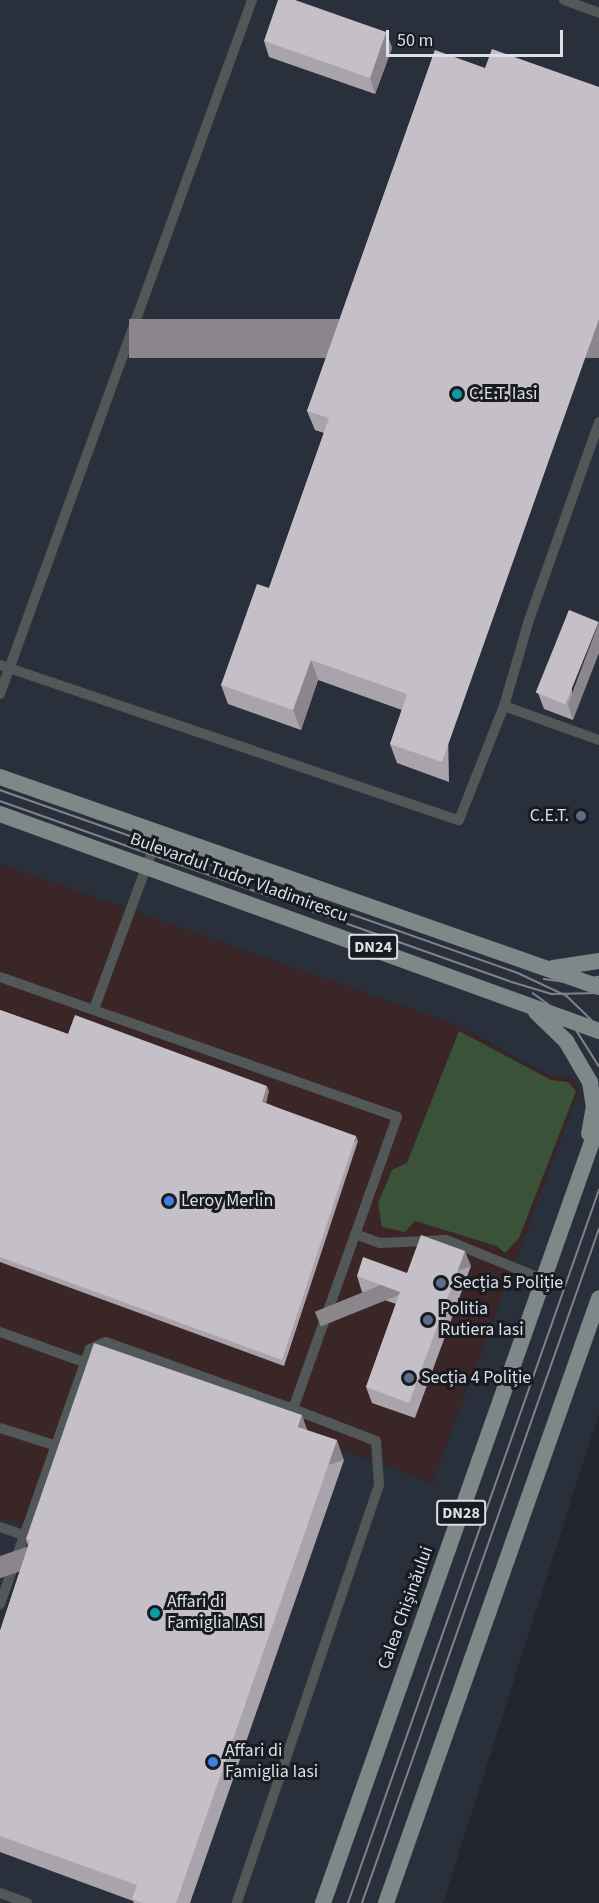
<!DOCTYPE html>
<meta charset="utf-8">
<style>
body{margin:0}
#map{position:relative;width:599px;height:1903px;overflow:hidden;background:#21252c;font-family:"Source Sans 3",sans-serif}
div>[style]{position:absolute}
.commercial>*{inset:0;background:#3a2626}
.built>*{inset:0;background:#29303b}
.green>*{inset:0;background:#3a5338}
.service>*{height:10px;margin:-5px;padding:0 5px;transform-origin:5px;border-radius:5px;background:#525757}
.primary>*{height:16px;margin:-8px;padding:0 8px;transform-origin:8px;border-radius:8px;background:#7e8888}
.tram>*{height:1.5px;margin:-0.75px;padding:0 0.75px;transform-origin:0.75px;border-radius:0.75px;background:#808389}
.wall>*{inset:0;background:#a9a4ac}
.shaded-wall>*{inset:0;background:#8a868c;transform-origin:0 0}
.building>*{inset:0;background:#c5bfc8;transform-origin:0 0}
.dots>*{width:16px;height:16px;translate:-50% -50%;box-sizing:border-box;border:3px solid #181b22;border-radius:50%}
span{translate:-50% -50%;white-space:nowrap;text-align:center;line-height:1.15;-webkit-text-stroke:6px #181b22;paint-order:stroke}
.shield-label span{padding:2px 4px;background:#181b22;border:2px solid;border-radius:4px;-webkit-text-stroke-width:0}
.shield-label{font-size:16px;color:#dddfe4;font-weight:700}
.poi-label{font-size:18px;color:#dddfe4}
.left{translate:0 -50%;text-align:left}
.right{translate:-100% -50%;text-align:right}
.street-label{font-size:18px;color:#dddfe4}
.scale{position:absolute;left:386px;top:30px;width:177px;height:27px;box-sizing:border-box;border:3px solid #dddfe4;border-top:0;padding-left:8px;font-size:18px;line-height:21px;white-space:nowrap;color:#dddfe4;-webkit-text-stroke:4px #181b22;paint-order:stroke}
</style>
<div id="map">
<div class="commercial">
<div style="clip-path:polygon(0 864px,457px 1025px,549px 1076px,570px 1076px,580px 1088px,432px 1483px,84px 1352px,22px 1525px,0 1517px)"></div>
</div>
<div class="built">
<div style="clip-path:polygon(0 0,599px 0,599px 1413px,443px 1903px,0 1903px,0 1517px,23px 1525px,84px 1352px,432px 1483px,580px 1088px,570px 1076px,550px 1076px,457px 1025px,0 864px)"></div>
</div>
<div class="green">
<div style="clip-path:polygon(459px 1031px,551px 1080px,568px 1082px,576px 1091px,519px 1238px,505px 1253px,497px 1246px,415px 1221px,405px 1232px,382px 1227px,378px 1203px,392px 1170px,407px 1163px)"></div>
</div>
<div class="service">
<div style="left:564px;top:0;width:37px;rotate:20deg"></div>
<div style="left:0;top:665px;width:484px;rotate:18.7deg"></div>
<div style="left:459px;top:820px;width:123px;rotate:-68.5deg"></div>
<div style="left:504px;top:706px;width:90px;rotate:-73.8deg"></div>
<div style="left:529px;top:620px;width:210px;rotate:-70.5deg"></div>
<div style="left:0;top:694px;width:738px;rotate:-70.04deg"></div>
<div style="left:504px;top:706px;width:101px;rotate:19.7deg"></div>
<div style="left:0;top:977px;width:421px;rotate:19.4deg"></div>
<div style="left:397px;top:1117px;width:310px;rotate:109.6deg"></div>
<div style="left:293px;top:1409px;width:89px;rotate:21.1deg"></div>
<div style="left:376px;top:1441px;width:44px;rotate:86.1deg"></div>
<div style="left:379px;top:1485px;width:441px;rotate:108.8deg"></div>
<div style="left:94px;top:1009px;width:189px;rotate:-69.8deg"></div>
<div style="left:355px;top:1234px;width:27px;rotate:20deg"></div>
<div style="left:380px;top:1243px;width:66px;rotate:-2.6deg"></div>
<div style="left:446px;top:1240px;width:107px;rotate:22deg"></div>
<div style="left:0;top:1332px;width:89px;rotate:19.7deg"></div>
<div style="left:0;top:1428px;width:57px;rotate:17.5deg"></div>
<div style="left:0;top:1527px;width:24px;rotate:19deg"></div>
<div style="left:0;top:1604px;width:270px;rotate:-70.6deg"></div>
<div style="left:90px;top:1349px;width:17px;rotate:-24deg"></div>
<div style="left:106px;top:1342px;width:199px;rotate:19.7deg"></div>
<div style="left:0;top:1893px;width:29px;rotate:20deg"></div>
</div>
<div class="primary">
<div style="left:0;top:777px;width:635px;rotate:19.32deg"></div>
<div style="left:0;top:814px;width:637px;rotate:19.91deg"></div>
<div style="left:553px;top:968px;width:47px;rotate:-8.7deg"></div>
<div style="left:536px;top:1012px;width:42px;rotate:44deg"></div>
<div style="left:566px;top:1041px;width:48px;rotate:59.7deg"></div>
<div style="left:590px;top:1082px;width:24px;rotate:81deg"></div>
<div style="left:594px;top:1106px;width:28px;rotate:100deg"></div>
<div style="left:323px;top:1903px;width:828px;rotate:-70.54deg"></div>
<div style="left:386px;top:1903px;width:641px;rotate:-70.6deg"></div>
</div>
<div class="tram">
<div style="left:0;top:790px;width:549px;rotate:19.46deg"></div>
<div style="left:518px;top:973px;width:54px;rotate:25.1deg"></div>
<div style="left:567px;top:996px;width:45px;rotate:44.1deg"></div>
<div style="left:0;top:801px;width:543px;rotate:19.47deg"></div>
<div style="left:512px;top:982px;width:42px;rotate:16.7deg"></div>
<div style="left:552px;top:994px;width:47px;rotate:-1.2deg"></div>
<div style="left:544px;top:979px;width:22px;rotate:8deg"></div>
<div style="left:566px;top:982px;width:33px;rotate:-9deg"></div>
<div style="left:533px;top:993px;width:46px;rotate:36.1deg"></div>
<div style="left:570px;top:1020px;width:54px;rotate:57.8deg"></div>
<div style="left:348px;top:1903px;width:756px;rotate:-70.61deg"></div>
<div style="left:362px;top:1903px;width:714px;rotate:-70.63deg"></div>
</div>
<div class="wall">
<div style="clip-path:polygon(386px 32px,392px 48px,375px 94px,269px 57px,264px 41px)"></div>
<div style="clip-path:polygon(435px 50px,449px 782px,397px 763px,390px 744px,402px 710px,318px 680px,301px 730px,228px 704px,221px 685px,269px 588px,324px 433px,315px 430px,307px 411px)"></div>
<div style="clip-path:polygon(569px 610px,573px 720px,544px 709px,538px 693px)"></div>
<div style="clip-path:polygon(0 1010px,68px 1034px,269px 1091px,266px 1103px,358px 1141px,284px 1366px,0 1262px)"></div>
<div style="clip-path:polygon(471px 1266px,415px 1418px,372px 1403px,366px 1387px,396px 1304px,362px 1292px,357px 1276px,407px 1273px)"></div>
<div style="clip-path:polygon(307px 1430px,344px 1460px,190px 1903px,134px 1903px,133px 1901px,0 1852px,0 1631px,28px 1546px,26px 1539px)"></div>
</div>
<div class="shaded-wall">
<div style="clip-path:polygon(386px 32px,392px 48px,375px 94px,370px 78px)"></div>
<div style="left:599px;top:319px;width:39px;height:470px;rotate:90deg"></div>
<div style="clip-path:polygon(599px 622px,599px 653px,573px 720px,568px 704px)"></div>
<div style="clip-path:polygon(311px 660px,318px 680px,301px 730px,293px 710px)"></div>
<div style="clip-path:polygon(267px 1086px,269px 1091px,264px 1108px,262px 1102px)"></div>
<div style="left:356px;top:1136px;width:5px;height:236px;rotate:68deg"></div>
<div style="left:465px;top:1251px;width:16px;height:162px;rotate:68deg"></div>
<div style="clip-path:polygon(302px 1415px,309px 1435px,298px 1427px)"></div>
<div style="left:337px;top:1440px;width:21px;height:490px;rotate:71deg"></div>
</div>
<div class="building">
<div style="clip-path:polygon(278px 0,295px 0,386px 32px,370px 78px,264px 41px)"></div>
<div style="clip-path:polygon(492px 49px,599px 87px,599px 319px,442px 762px,390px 744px,407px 694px,311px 660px,293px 710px,221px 685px,257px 584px,269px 588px,329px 418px,307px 411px,435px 50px,485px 68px)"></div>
<div style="left:569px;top:610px;width:32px;height:89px;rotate:22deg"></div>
<div style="clip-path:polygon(0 1010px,68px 1034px,75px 1015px,267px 1086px,262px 1102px,356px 1136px,282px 1360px,0 1257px)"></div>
<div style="clip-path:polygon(421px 1235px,465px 1251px,409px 1403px,366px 1387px,400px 1292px,357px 1276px,363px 1257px,407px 1273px)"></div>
<div style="clip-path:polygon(94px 1343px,302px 1415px,298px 1427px,337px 1440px,176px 1903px,143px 1903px,132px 1899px,137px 1885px,0 1836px,0 1631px,30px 1540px,26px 1539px)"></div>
</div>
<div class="dots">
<div style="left:457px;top:394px;background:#0f9aa8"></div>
<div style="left:581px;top:816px;background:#5c6f8a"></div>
<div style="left:169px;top:1201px;background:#3f7fe0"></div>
<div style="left:441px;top:1283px;background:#5c6f8a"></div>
<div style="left:428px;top:1320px;background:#5c6f8a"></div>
<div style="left:409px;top:1378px;background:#5c6f8a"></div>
<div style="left:155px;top:1613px;background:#0f9aa8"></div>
<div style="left:213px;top:1762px;background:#3f7fe0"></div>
</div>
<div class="shield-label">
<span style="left:373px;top:947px">DN24</span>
<span style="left:461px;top:1513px">DN28</span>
</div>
<div class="poi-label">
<span class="left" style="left:469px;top:394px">C.E.T. Iasi</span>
<span class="right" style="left:569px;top:816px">C.E.T.</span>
<span class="left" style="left:181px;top:1201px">Leroy Merlin</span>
<span class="left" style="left:453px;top:1283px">Secția 5 Poliție</span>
<span class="left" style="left:440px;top:1320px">Politia<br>Rutiera Iasi</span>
<span class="left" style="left:421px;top:1378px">Secția 4 Poliție</span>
<span class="left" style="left:167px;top:1613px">Affari di<br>Famiglia IASI</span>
<span class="left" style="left:225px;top:1762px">Affari di<br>Famiglia Iasi</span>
</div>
<div class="street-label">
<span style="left:239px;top:878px;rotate:20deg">Bulevardul Tudor Vladimirescu</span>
<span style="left:406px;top:1608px;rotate:-70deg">Calea Chișinăului</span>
</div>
<div class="scale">50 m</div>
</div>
